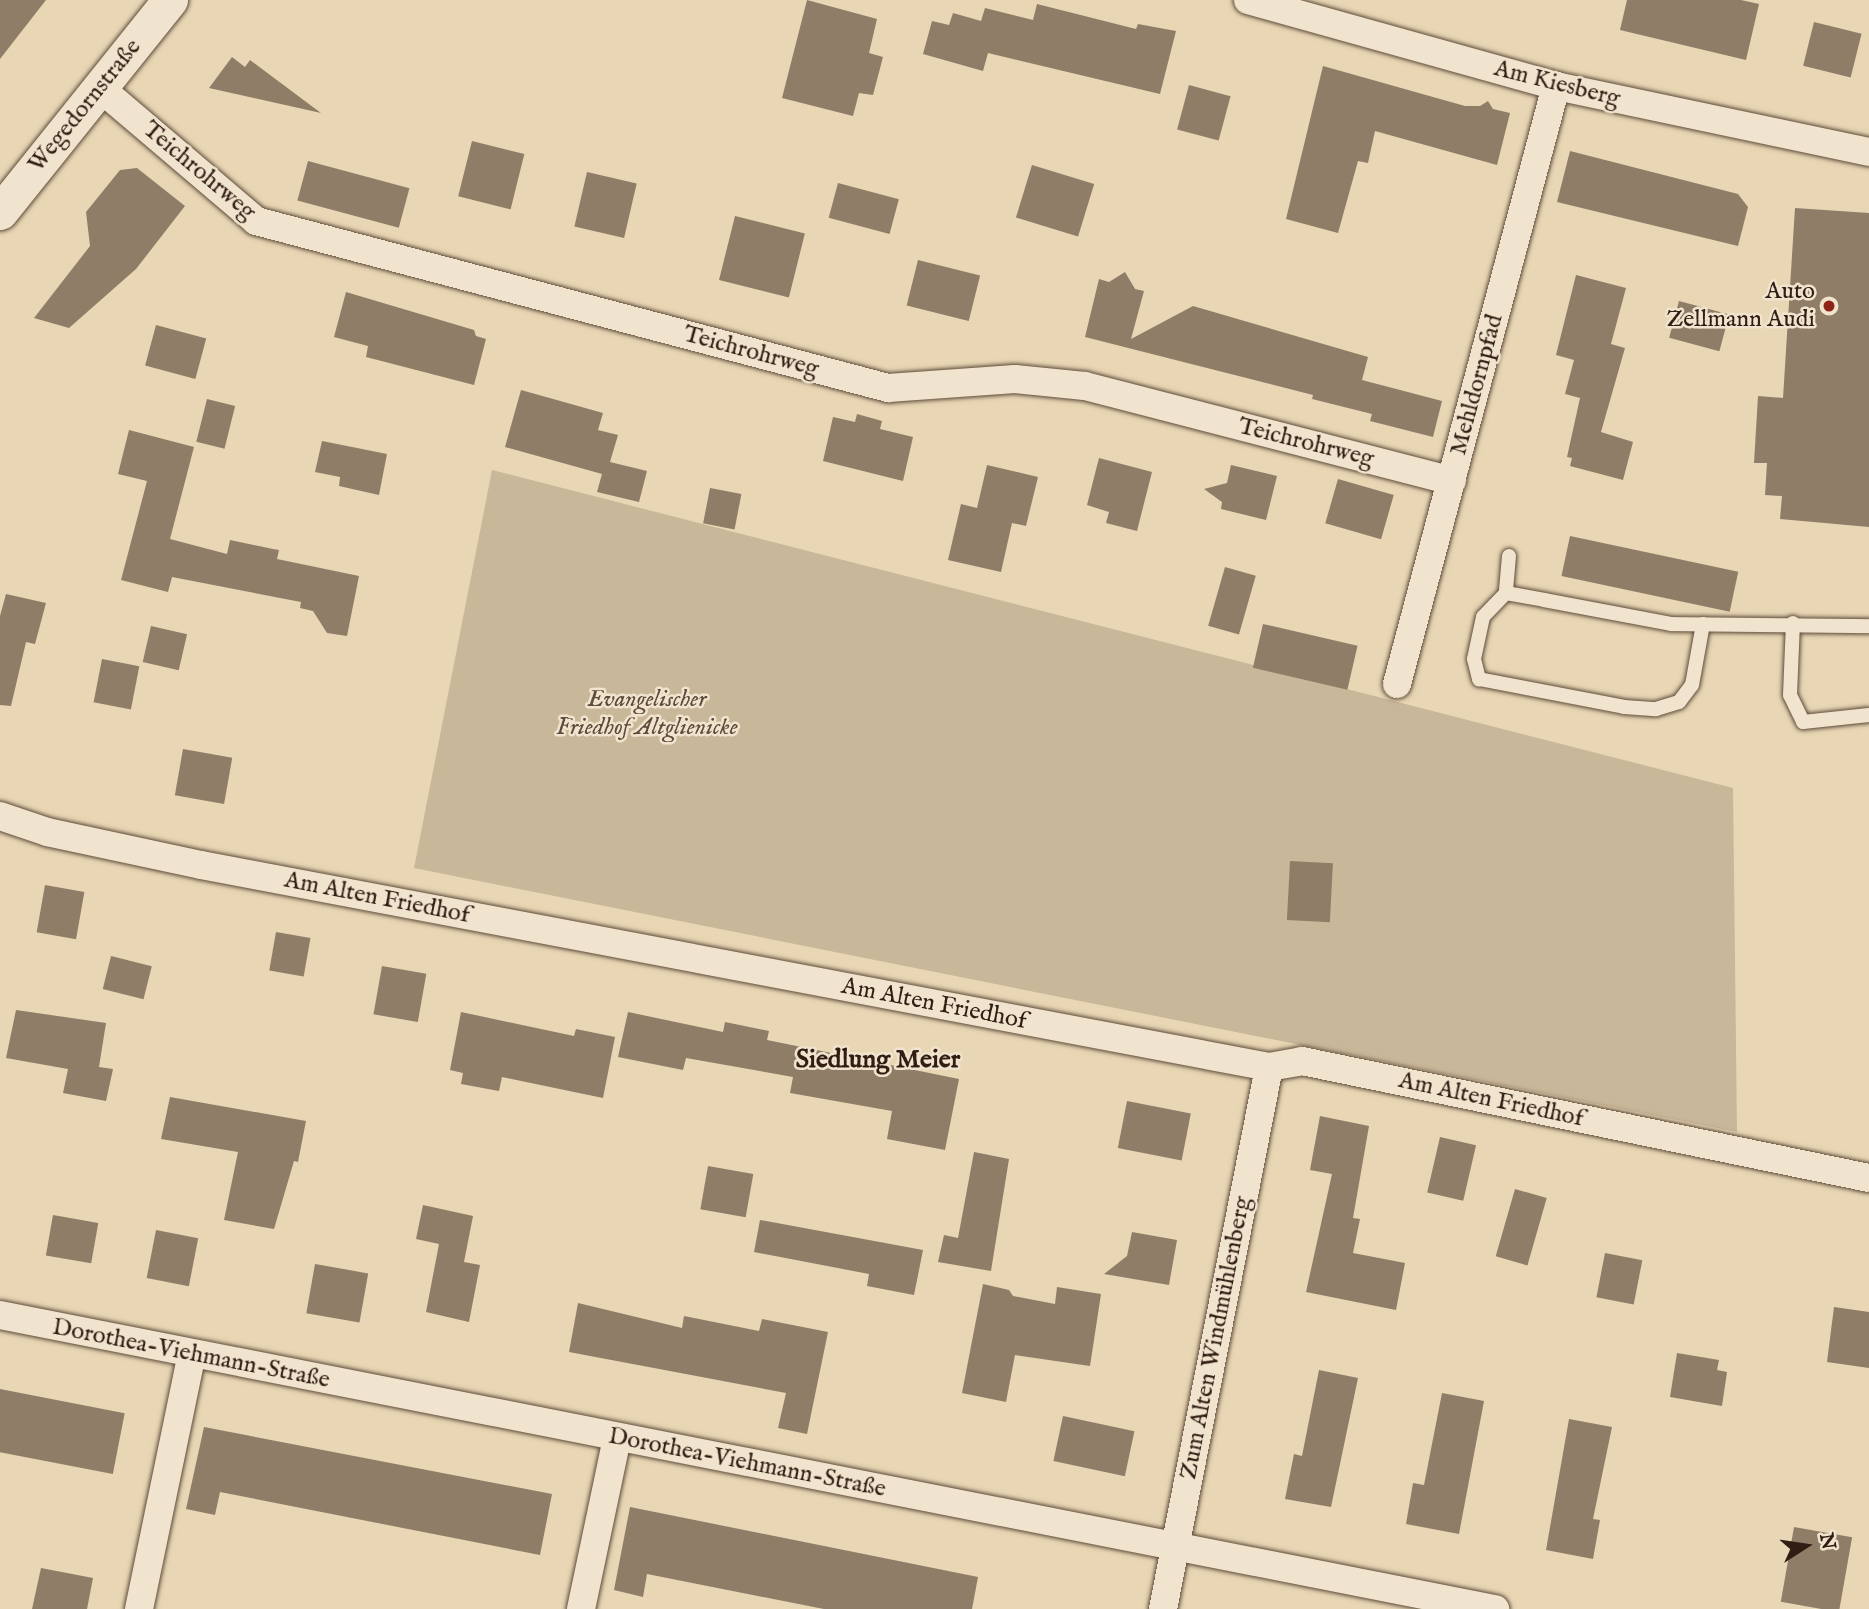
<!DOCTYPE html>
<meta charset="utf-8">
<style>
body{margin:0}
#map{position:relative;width:1869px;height:1609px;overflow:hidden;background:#e8d6b4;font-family:"IM FELL English",serif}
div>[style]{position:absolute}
.green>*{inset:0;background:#c9b799}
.building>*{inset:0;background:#907d67;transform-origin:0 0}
.roads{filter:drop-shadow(0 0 2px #5f4b3b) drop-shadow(0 0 2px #5f4b3b)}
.service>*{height:14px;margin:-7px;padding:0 7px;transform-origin:7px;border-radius:7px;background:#f0e4ce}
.minor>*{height:28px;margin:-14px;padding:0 14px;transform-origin:14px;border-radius:14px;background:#f0e4ce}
.tertiary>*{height:35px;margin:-17.5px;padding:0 17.5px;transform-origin:17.5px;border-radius:17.5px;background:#f0e4ce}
.dots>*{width:19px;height:19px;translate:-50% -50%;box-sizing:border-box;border:4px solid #f0e4ce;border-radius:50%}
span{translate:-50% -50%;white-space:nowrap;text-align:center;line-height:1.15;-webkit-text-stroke:5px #f0e4ce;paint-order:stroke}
.street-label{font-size:24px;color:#311d13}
.poi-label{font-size:24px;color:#311d13}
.right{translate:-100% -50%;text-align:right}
.park-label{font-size:24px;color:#5f4b3b;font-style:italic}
.neighbourhood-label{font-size:26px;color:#311d13;font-weight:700}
.north{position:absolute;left:1771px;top:1511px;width:70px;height:70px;-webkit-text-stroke:5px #f0e4ce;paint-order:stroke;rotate:78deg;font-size:19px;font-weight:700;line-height:28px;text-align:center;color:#311d13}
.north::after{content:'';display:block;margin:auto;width:24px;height:32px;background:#311d13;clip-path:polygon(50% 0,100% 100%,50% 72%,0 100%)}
</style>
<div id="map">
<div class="green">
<div style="clip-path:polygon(492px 470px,1733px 788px,1737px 1132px,414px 868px)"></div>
</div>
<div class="building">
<div style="clip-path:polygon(0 0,46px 0,0 59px)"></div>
<div style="clip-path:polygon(807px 0,877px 19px,869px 53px,883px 57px,873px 95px,859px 93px,853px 116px,782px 98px)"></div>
<div style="clip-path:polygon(1627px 0,1741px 0,1759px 4px,1746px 60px,1620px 30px)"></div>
<div style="clip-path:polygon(1037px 4px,1136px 29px,1138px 24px,1176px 31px,1160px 94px,988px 53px,983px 71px,923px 54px,932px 21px,949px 25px,953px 13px,981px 21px,985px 8px,1033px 20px)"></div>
<div style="left:1814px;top:22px;width:49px;height:45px;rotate:14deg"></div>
<div style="clip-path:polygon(232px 57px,245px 67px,250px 60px,321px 113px,209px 88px)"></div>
<div style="clip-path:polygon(1323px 66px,1465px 106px,1480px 106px,1488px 101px,1493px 109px,1510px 113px,1497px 165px,1375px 131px,1368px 163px,1358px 161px,1338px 233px,1286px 219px)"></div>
<div style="left:1189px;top:85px;width:43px;height:46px;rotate:15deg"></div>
<div style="left:472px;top:141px;width:54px;height:57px;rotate:14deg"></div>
<div style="clip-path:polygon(1570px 151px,1738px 194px,1748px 207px,1738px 246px,1557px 202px)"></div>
<div style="left:308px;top:161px;width:105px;height:41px;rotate:15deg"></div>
<div style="left:1032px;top:165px;width:65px;height:55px;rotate:17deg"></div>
<div style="clip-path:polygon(137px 168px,185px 206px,136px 269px,69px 328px,34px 318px,90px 246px,86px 212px,120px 170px)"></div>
<div style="left:587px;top:172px;width:51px;height:56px;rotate:13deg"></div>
<div style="left:838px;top:183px;width:63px;height:36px;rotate:15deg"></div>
<div style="clip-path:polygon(1795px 208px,1869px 213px,1869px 527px,1780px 519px,1782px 496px,1765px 495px,1767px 463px,1754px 463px,1758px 396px,1783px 398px)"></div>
<div style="left:735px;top:216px;width:72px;height:66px;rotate:14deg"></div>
<div style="left:918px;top:260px;width:64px;height:47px;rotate:14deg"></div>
<div style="clip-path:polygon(1125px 272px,1135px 289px,1144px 291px,1131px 339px,1193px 306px,1368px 357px,1362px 380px,1442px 401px,1433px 437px,1370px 421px,1372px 414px,1312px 399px,1313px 395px,1085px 337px,1099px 279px,1109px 282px)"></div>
<div style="clip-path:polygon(1576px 275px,1626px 288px,1611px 344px,1625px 348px,1601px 432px,1633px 442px,1623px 480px,1570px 466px,1572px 458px,1567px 457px,1580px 398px,1565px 394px,1574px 360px,1556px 355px)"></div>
<div style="clip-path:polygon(346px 292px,474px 330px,476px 336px,486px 339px,474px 385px,366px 357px,368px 346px,334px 337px)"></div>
<div style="left:1679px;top:301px;width:52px;height:38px;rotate:15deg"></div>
<div style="left:156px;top:325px;width:52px;height:42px;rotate:15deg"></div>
<div style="clip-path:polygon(521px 390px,603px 413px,598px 430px,618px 435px,610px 462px,647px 471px,639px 502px,597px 492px,602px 474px,505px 447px)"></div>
<div style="left:207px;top:399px;width:29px;height:44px;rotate:14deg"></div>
<div style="clip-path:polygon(857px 414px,882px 421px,880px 429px,913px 437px,903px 481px,823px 461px,833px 417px,855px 422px)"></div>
<div style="clip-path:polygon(129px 430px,194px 447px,170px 539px,227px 554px,230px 540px,273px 549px,279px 550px,277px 559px,359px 576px,347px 636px,327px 633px,313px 611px,300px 608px,301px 602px,172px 577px,168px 592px,121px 580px,147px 481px,118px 474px)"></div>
<div style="clip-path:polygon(322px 441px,387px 454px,379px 495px,339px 486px,340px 477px,315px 472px)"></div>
<div style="clip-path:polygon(1099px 458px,1152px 472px,1137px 531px,1106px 523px,1109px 512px,1087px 505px)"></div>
<div style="clip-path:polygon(987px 465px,1038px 477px,1026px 526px,1012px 523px,1001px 572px,948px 560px,961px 504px,977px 508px)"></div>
<div style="clip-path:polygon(1231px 465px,1277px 476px,1266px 520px,1221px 509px,1222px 502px,1204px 489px,1227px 483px)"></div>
<div style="left:1338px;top:479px;width:58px;height:46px;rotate:16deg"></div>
<div style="left:710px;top:488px;width:32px;height:36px;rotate:11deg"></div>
<div style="left:1570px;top:536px;width:172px;height:41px;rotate:12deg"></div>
<div style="left:1225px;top:567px;width:32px;height:61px;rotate:16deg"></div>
<div style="clip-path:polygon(6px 594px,46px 603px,35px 644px,26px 642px,11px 706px,0 705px,0 616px)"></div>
<div style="left:1263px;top:624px;width:97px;height:45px;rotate:13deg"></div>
<div style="left:151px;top:626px;width:37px;height:37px;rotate:13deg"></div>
<div style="left:102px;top:659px;width:38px;height:44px;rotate:11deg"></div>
<div style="left:183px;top:749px;width:50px;height:47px;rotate:10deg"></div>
<div style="left:1290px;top:861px;width:43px;height:59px;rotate:3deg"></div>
<div style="left:45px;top:885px;width:40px;height:48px;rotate:10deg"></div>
<div style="left:276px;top:932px;width:35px;height:39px;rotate:10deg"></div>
<div style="left:111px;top:956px;width:42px;height:34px;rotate:14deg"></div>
<div style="left:382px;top:966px;width:45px;height:49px;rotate:10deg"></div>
<div style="clip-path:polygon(16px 1010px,106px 1023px,99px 1067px,113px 1069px,106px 1101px,63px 1093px,68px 1069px,6px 1058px)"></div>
<div style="clip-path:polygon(461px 1012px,574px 1036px,576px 1029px,615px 1037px,603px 1098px,502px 1077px,499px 1091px,461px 1084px,463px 1073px,450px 1070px)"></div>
<div style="clip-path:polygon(628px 1012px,723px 1032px,725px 1022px,769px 1031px,767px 1040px,959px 1079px,945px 1150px,887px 1139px,892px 1111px,790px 1093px,793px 1077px,686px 1058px,683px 1070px,618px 1057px)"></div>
<div style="clip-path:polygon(170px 1097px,306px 1121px,298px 1162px,294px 1161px,274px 1229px,224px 1220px,238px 1152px,161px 1139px)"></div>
<div style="left:1127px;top:1101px;width:65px;height:48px;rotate:11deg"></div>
<div style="clip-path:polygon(1320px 1116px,1369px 1126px,1353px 1218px,1360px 1219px,1353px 1253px,1405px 1263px,1396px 1310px,1306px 1292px,1332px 1174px,1310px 1170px)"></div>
<div style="left:1440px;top:1137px;width:37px;height:57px;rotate:13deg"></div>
<div style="clip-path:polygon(974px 1152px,1009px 1159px,991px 1271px,938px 1262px,944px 1235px,958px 1238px)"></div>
<div style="left:708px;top:1166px;width:46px;height:44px;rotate:10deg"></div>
<div style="left:1515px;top:1189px;width:33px;height:70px;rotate:16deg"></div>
<div style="clip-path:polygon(423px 1205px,473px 1216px,464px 1262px,480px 1265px,469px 1322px,426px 1312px,439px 1244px,416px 1239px)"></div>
<div style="left:53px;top:1215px;width:46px;height:41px;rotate:10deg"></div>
<div style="clip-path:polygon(760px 1220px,923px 1250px,914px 1295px,867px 1286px,869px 1274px,754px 1252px)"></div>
<div style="left:156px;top:1230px;width:43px;height:49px;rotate:11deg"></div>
<div style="clip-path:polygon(1132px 1232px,1177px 1240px,1169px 1285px,1104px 1274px,1127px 1256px)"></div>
<div style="left:1605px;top:1253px;width:38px;height:45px;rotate:11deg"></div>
<div style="left:315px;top:1264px;width:54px;height:50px;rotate:10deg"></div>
<div style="clip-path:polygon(983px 1284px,1009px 1290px,1013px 1296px,1055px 1304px,1057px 1287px,1101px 1294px,1090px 1366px,1015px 1355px,1006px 1402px,962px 1393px)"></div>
<div style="clip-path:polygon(578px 1303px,682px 1328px,684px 1316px,759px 1331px,762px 1319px,828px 1332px,807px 1434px,778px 1428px,786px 1393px,569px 1352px)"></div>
<div style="clip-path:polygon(1834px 1307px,1869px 1312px,1869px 1368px,1827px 1362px)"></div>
<div style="clip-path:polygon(1677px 1353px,1719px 1360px,1717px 1370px,1727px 1372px,1722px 1406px,1670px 1397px)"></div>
<div style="clip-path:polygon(1319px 1370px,1358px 1378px,1331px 1507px,1285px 1499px,1294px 1454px,1302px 1456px)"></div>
<div style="left:0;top:1389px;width:127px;height:62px;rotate:11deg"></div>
<div style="clip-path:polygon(1442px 1393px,1484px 1401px,1459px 1534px,1406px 1524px,1413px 1483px,1424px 1485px)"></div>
<div style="left:1063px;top:1416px;width:73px;height:46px;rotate:12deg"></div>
<div style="clip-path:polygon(1569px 1419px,1612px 1427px,1593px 1519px,1600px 1520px,1593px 1559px,1546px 1550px)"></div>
<div style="clip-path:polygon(204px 1427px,552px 1494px,540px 1555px,220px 1492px,215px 1515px,186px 1509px)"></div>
<div style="clip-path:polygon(630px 1507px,978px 1577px,972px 1609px,824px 1609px,647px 1574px,643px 1597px,614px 1590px)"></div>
<div style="left:1794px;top:1527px;width:59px;height:76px;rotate:10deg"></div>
<div style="clip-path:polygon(41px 1568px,93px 1578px,87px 1609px,32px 1609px)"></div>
</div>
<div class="roads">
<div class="service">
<div style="left:1509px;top:556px;width:37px;rotate:95deg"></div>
<div style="left:1506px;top:593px;width:39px;rotate:10deg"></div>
<div style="left:1544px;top:600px;width:129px;rotate:10.7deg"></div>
<div style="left:1671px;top:624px;width:198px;rotate:0.6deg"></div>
<div style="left:1506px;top:593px;width:33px;rotate:134deg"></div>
<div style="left:1483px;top:617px;width:43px;rotate:102.1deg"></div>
<div style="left:1474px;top:659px;width:21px;rotate:76deg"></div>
<div style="left:1479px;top:679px;width:148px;rotate:10.9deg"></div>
<div style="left:1624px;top:707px;width:32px;rotate:4deg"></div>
<div style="left:1656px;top:709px;width:24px;rotate:-17deg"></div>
<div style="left:1679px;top:702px;width:21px;rotate:-53deg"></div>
<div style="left:1692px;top:685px;width:62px;rotate:-79.8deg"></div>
<div style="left:1793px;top:623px;width:72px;rotate:92.4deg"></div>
<div style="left:1790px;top:695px;width:30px;rotate:64deg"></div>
<div style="left:1803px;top:722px;width:66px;rotate:-6.1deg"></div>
</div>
<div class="minor">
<div style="left:1248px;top:0;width:320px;rotate:15.6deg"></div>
<div style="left:1556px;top:86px;width:320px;rotate:11.9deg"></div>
<div style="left:100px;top:88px;width:205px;rotate:40.4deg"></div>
<div style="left:256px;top:221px;width:654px;rotate:14.8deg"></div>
<div style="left:888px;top:388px;width:127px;rotate:-4.1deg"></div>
<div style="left:1015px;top:379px;width:70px;rotate:5.7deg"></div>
<div style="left:1085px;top:386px;width:379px;rotate:14.5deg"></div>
<div style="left:1397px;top:684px;width:619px;rotate:-75.11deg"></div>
<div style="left:0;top:816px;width:50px;rotate:18.8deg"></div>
<div style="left:47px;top:832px;width:157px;rotate:12.1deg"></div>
<div style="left:201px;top:865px;width:1087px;rotate:10.71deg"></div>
<div style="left:1269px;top:1067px;width:34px;rotate:-10deg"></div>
<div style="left:1302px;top:1061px;width:579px;rotate:11.66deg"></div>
<div style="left:0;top:1315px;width:1524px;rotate:11.13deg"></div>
<div style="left:139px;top:1609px;width:260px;rotate:-78.3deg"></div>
<div style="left:581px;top:1609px;width:175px;rotate:-78.1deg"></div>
<div style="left:1163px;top:1609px;width:552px;rotate:-78.93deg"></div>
</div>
<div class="tertiary">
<div style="left:0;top:212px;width:272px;rotate:-51.3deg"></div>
</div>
</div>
<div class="dots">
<div style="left:1829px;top:306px;background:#8f2418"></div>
</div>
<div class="street-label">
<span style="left:1557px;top:84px;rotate:14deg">Am Kiesberg</span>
<span style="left:85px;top:106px;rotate:-51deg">Wegedornstraße</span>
<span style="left:199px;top:171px;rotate:40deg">Teichrohrweg</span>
<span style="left:751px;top:352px;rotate:15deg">Teichrohrweg</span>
<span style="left:1477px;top:385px;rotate:-75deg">Mehldornpfad</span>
<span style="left:1306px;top:443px;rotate:14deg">Teichrohrweg</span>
<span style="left:377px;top:898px;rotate:11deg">Am Alten Friedhof</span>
<span style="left:934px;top:1004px;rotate:11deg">Am Alten Friedhof</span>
<span style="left:1491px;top:1100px;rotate:12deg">Am Alten Friedhof</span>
<span style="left:1216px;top:1338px;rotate:-79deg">Zum Alten Windmühlenberg</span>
<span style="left:191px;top:1354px;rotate:11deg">Dorothea-Viehmann-Straße</span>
<span style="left:747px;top:1463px;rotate:11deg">Dorothea-Viehmann-Straße</span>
</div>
<div class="poi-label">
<span class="right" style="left:1815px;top:306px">Auto<br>Zellmann Audi</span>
</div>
<div class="park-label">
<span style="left:647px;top:714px">Evangelischer<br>Friedhof Altglienicke</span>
</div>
<div class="neighbourhood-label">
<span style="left:878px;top:1060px">Siedlung Meier</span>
</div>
<div class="north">N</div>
</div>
